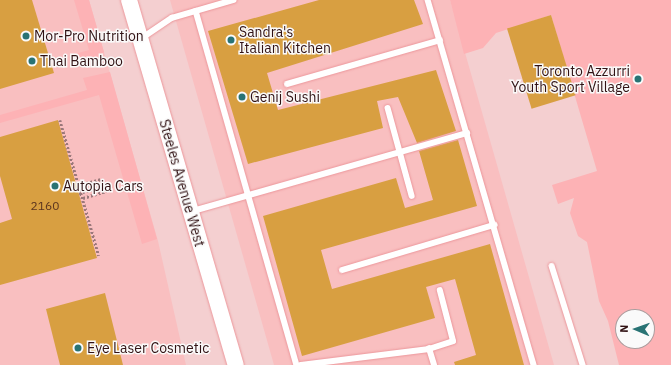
<!DOCTYPE html>
<style>
body{margin:0}
#map{position:relative;width:671px;height:365px;overflow:hidden;background:#f4cfd0;font-family:"IBM Plex Sans",sans-serif}
div>[style]{position:absolute}
.built>*{inset:0;background:#f9bfc0}
.green>*{inset:0;background:#fdb2b5}
.building>*{inset:0;background:#d89f41;transform-origin:0 0}
.path>*{height:2.5px;margin-top:-1.25px;transform-origin:0;background:repeating-linear-gradient(90deg,#9b787a 0 2px,transparent 0 4px)}
.roads{filter:drop-shadow(0 0 1px #ec979b) drop-shadow(0 0 1px #ec979b)}
.lane>*{height:5.5px;margin:-2.75px;padding:0 2.75px;transform-origin:2.75px;border-radius:2.75px;background:#fff}
.secondary>*{height:16px;margin:-8px;padding:0 8px;transform-origin:8px;border-radius:8px;background:#fff}
.dots>*{width:11px;height:11px;translate:-50% -50%;box-sizing:border-box;border:2px solid #fafafa;border-radius:50%}
span{translate:-50% -50%;white-space:nowrap;text-align:center;line-height:1.15;-webkit-text-stroke:3px #fafafa;paint-order:stroke}
.number-label{font-size:12px;color:#5b351f}
.number-label span{-webkit-text-stroke-width:0}
.poi-label{font-size:14px;color:#311214}
.left{translate:0 -50%;text-align:left}
.right{translate:-100% -50%;text-align:right}
.street-label{font-size:14px;color:#311214}
.north{position:absolute;left:615px;top:309px;width:40px;height:40px;box-sizing:border-box;background:#fafafa;border:1px solid #aa9d9e;border-radius:50%;rotate:272deg;font-size:11px;font-weight:700;line-height:16px;text-align:center;color:#311214}
.north::after{content:'';display:block;margin:auto;width:14px;height:18px;background:#297374;clip-path:polygon(50% 0,100% 100%,50% 72%,0 100%)}
</style>
<div id="map">
<div class="built">
<div style="clip-path:polygon(0 0,89px 0,158px 241px,186px 365px,0 365px)"></div>
<div style="clip-path:polygon(170px 0,450px 0,554px 365px,274px 365px)"></div>
</div>
<div class="green">
<div style="clip-path:polygon(74px 0,89px 0,104px 52px,98px 57px,86px 60px,77px 56px,78px 53px,89px 50px)"></div>
<div style="clip-path:polygon(evenodd,450px 0,671px 0,671px 365px,619px 365px,608px 321px,599px 301px,587px 242px,578px 236px,570px 213px,574px 198px,558px 204px,552px 185px,597px 171px,551px 15px,496px 33px,483px 48px,464px 54px,450px 0,623px 317px,647px 317px,647px 341px,623px 341px,623px 317px)"></div>
<div style="clip-path:polygon(110px 72px,157px 239px,142px 244px,99px 95px,0 123px,0 115px,87px 90px,83px 78px)"></div>
</div>
<div class="building">
<div style="clip-path:polygon(0 0,32px 0,54px 73px,0 89px)"></div>
<div style="clip-path:polygon(319px 0,414px 0,423px 24px,267px 73px,278px 110px,436px 70px,456px 131px,417px 143px,398px 97px,377px 101px,383px 128px,248px 164px,208px 31px)"></div>
<div style="left:551px;top:15px;width:84px;height:46px;rotate:73deg"></div>
<div style="clip-path:polygon(58px 120px,97px 258px,0 285px,0 223px,12px 219px,0 176px,0 137px)"></div>
<div style="clip-path:polygon(458px 140px,477px 206px,321px 250px,332px 289px,490px 244px,524px 365px,455px 365px,454px 362px,476px 355px,455px 279px,426px 287px,435px 318px,302px 356px,263px 216px,396px 178px,405px 208px,433px 200px,419px 151px)"></div>
<div style="clip-path:polygon(105px 293px,123px 365px,60px 365px,46px 309px)"></div>
</div>
<div class="path">
<div style="left:60px;top:120px;width:141px;rotate:74deg"></div>
<div style="left:79px;top:185px;width:24px;rotate:-15deg"></div>
<div style="left:79px;top:193px;width:26px;rotate:-16deg"></div>
<div style="left:83px;top:198px;width:24px;rotate:-17deg"></div>
</div>
<div class="roads">
<div class="lane">
<div style="left:428px;top:0;width:380px;rotate:73.8deg"></div>
<div style="left:196px;top:11px;width:368px;rotate:74.1deg"></div>
<div style="left:142px;top:38px;width:36px;rotate:-34deg"></div>
<div style="left:172px;top:18px;width:64px;rotate:-16.4deg"></div>
<div style="left:287px;top:84px;width:159px;rotate:-16deg"></div>
<div style="left:388px;top:108px;width:91px;rotate:74.7deg"></div>
<div style="left:193px;top:211px;width:285px;rotate:-15.9deg"></div>
<div style="left:552px;top:266px;width:104px;rotate:72.6deg"></div>
<div style="left:342px;top:270px;width:159px;rotate:-16.5deg"></div>
<div style="left:301px;top:365px;width:129px;rotate:-7.1deg"></div>
<div style="left:434px;top:365px;width:17px;rotate:-107deg"></div>
<div style="left:429px;top:349px;width:25px;rotate:-18deg"></div>
<div style="left:453px;top:341px;width:52px;rotate:-104.6deg"></div>
</div>
<div class="secondary">
<div style="left:129px;top:0;width:380px;rotate:73.7deg"></div>
</div>
</div>
<div class="dots">
<div style="left:26px;top:36px;background:#297374"></div>
<div style="left:231px;top:40px;background:#297374"></div>
<div style="left:32px;top:61px;background:#297374"></div>
<div style="left:638px;top:79px;background:#297374"></div>
<div style="left:242px;top:97px;background:#297374"></div>
<div style="left:55px;top:186px;background:#297374"></div>
<div style="left:78px;top:348px;background:#297374"></div>
</div>
<div class="number-label">
<span style="left:45px;top:206px">2160</span>
</div>
<div class="poi-label">
<span class="left" style="left:239px;top:40px">Sandra's<br>Italian Kitchen</span>
<span class="left" style="left:34px;top:36px">Mor-Pro Nutrition</span>
<span class="left" style="left:40px;top:61px">Thai Bamboo</span>
<span class="right" style="left:630px;top:79px">Toronto Azzurri<br>Youth Sport Village</span>
<span class="left" style="left:250px;top:97px">Genij Sushi</span>
<span class="left" style="left:63px;top:186px">Autopia Cars</span>
<span class="left" style="left:87px;top:348px">Eye Laser Cosmetic</span>
</div>
<div class="street-label">
<span style="left:182px;top:183px;rotate:74deg">Steeles Avenue West</span>
</div>
<div class="north">N</div>
</div>
